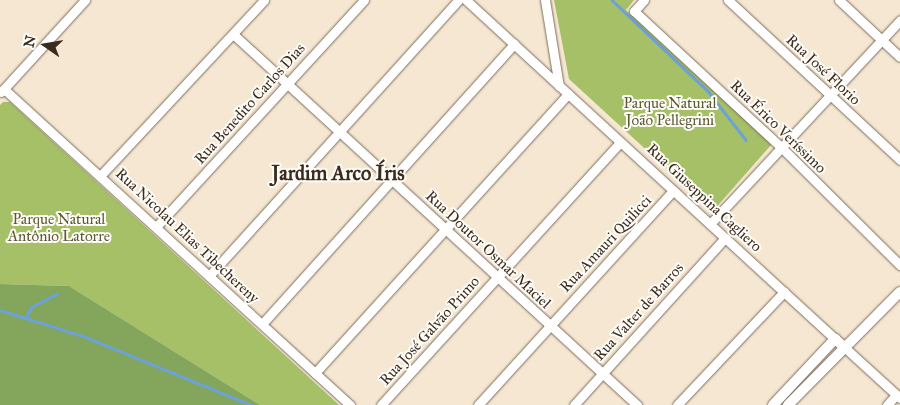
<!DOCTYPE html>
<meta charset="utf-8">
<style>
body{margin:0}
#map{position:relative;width:900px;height:405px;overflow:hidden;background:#f6e7d2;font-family:"IM FELL Great Primer",serif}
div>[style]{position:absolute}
.green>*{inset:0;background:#a5c067}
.forest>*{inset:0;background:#84a65c}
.stream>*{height:2.5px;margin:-1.25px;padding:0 1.25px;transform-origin:1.25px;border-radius:1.25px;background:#6ca1d9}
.roads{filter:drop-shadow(0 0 1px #7c6c5d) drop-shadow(0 0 1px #7c6c5d)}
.minor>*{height:9px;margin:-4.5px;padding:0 4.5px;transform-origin:4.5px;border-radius:4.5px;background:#fff}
.tertiary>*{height:10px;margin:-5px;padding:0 5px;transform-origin:5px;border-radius:5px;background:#fff}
span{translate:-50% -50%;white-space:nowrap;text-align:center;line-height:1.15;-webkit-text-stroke:4px #fdfcf7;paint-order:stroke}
.street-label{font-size:15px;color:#3b2a1e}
.park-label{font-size:15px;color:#5b5734}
.district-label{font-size:20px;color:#3b2a1e;font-weight:700}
.north{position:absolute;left:20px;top:20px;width:50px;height:50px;-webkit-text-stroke:4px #fdfcf7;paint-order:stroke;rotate:283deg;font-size:14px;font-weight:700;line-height:20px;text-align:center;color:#3b2a1e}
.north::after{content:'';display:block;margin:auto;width:18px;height:22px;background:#3b2a1e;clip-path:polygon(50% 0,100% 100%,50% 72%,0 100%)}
</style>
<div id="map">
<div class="green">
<div style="clip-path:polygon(554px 0,634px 0,626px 10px,772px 144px,713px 211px,569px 79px)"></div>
<div style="clip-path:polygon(3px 102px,10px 102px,339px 405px,260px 405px,69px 286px,0 284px,0 105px)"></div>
</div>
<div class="forest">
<div style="clip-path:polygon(0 284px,69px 286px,260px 405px,0 405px)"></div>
</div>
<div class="stream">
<div style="left:612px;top:0;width:132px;rotate:43.5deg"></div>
<div style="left:708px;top:91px;width:62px;rotate:52.2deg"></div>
<div style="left:0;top:310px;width:87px;rotate:17.4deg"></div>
<div style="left:83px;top:336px;width:182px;rotate:22.3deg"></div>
<div style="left:27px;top:316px;width:10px;rotate:-66deg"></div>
<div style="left:31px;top:307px;width:29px;rotate:-27deg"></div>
</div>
<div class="roads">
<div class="minor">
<div style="left:466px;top:0;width:501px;rotate:42.57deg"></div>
<div style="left:545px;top:0;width:87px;rotate:80.8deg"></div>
<div style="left:644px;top:0;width:15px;rotate:132deg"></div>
<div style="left:634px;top:11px;width:200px;rotate:42.8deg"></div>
<div style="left:781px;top:147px;width:168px;rotate:44.8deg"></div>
<div style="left:728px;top:0;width:235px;rotate:42.9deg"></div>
<div style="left:839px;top:0;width:83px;rotate:43.1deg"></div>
<div style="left:233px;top:34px;width:549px;rotate:42.56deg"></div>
<div style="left:4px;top:89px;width:469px;rotate:42.4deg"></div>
<div style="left:1px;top:92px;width:125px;rotate:-47.6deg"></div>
<div style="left:101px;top:175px;width:239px;rotate:-47deg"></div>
<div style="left:710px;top:224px;width:279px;rotate:-47deg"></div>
<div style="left:156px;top:227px;width:308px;rotate:-47.5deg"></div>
<div style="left:209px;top:276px;width:372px;rotate:-47.9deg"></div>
<div style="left:262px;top:324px;width:377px;rotate:-48deg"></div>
<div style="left:843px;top:346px;width:77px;rotate:42.4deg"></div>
<div style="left:315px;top:373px;width:377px;rotate:-47.8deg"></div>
<div style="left:381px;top:405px;width:355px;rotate:-47.7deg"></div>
<div style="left:478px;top:405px;width:290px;rotate:-47.7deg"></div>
<div style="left:574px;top:405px;width:225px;rotate:-47.9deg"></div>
<div style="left:677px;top:405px;width:156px;rotate:-46.6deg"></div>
<div style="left:887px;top:405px;width:13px;rotate:-48deg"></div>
</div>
<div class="tertiary">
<div style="left:773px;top:405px;width:91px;rotate:-46.8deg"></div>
<div style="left:835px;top:339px;width:11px;rotate:41deg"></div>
<div style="left:788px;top:405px;width:159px;rotate:-45.3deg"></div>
</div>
</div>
<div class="street-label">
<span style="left:823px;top:70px;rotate:43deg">Rua José Florio</span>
<span style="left:250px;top:104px;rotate:-48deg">Rua Benedito Carlos Dias</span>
<span style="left:778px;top:127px;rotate:44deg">Rua Érico Veríssimo</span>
<span style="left:704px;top:198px;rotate:43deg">Rua Giuseppina Cagliero</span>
<span style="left:187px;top:236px;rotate:43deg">Rua Nicolau Elias Tibechereny</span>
<span style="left:606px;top:244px;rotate:-47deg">Rua Amauri Quilicci</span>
<span style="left:488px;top:250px;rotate:43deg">Rua Doutor Osmar Maciel</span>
<span style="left:639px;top:312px;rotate:-48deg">Rua Valter de Barros</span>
<span style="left:430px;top:331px;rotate:-48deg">Rua José Galvão Primo</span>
</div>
<div class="park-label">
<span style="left:670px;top:112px">Parque Natural<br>João Pellegrini</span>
<span style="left:59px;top:228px">Parque Natural<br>Antônio Latorre</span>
</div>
<div class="district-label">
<span style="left:338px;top:173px">Jardim Arco Íris</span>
</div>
<div class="north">N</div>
</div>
